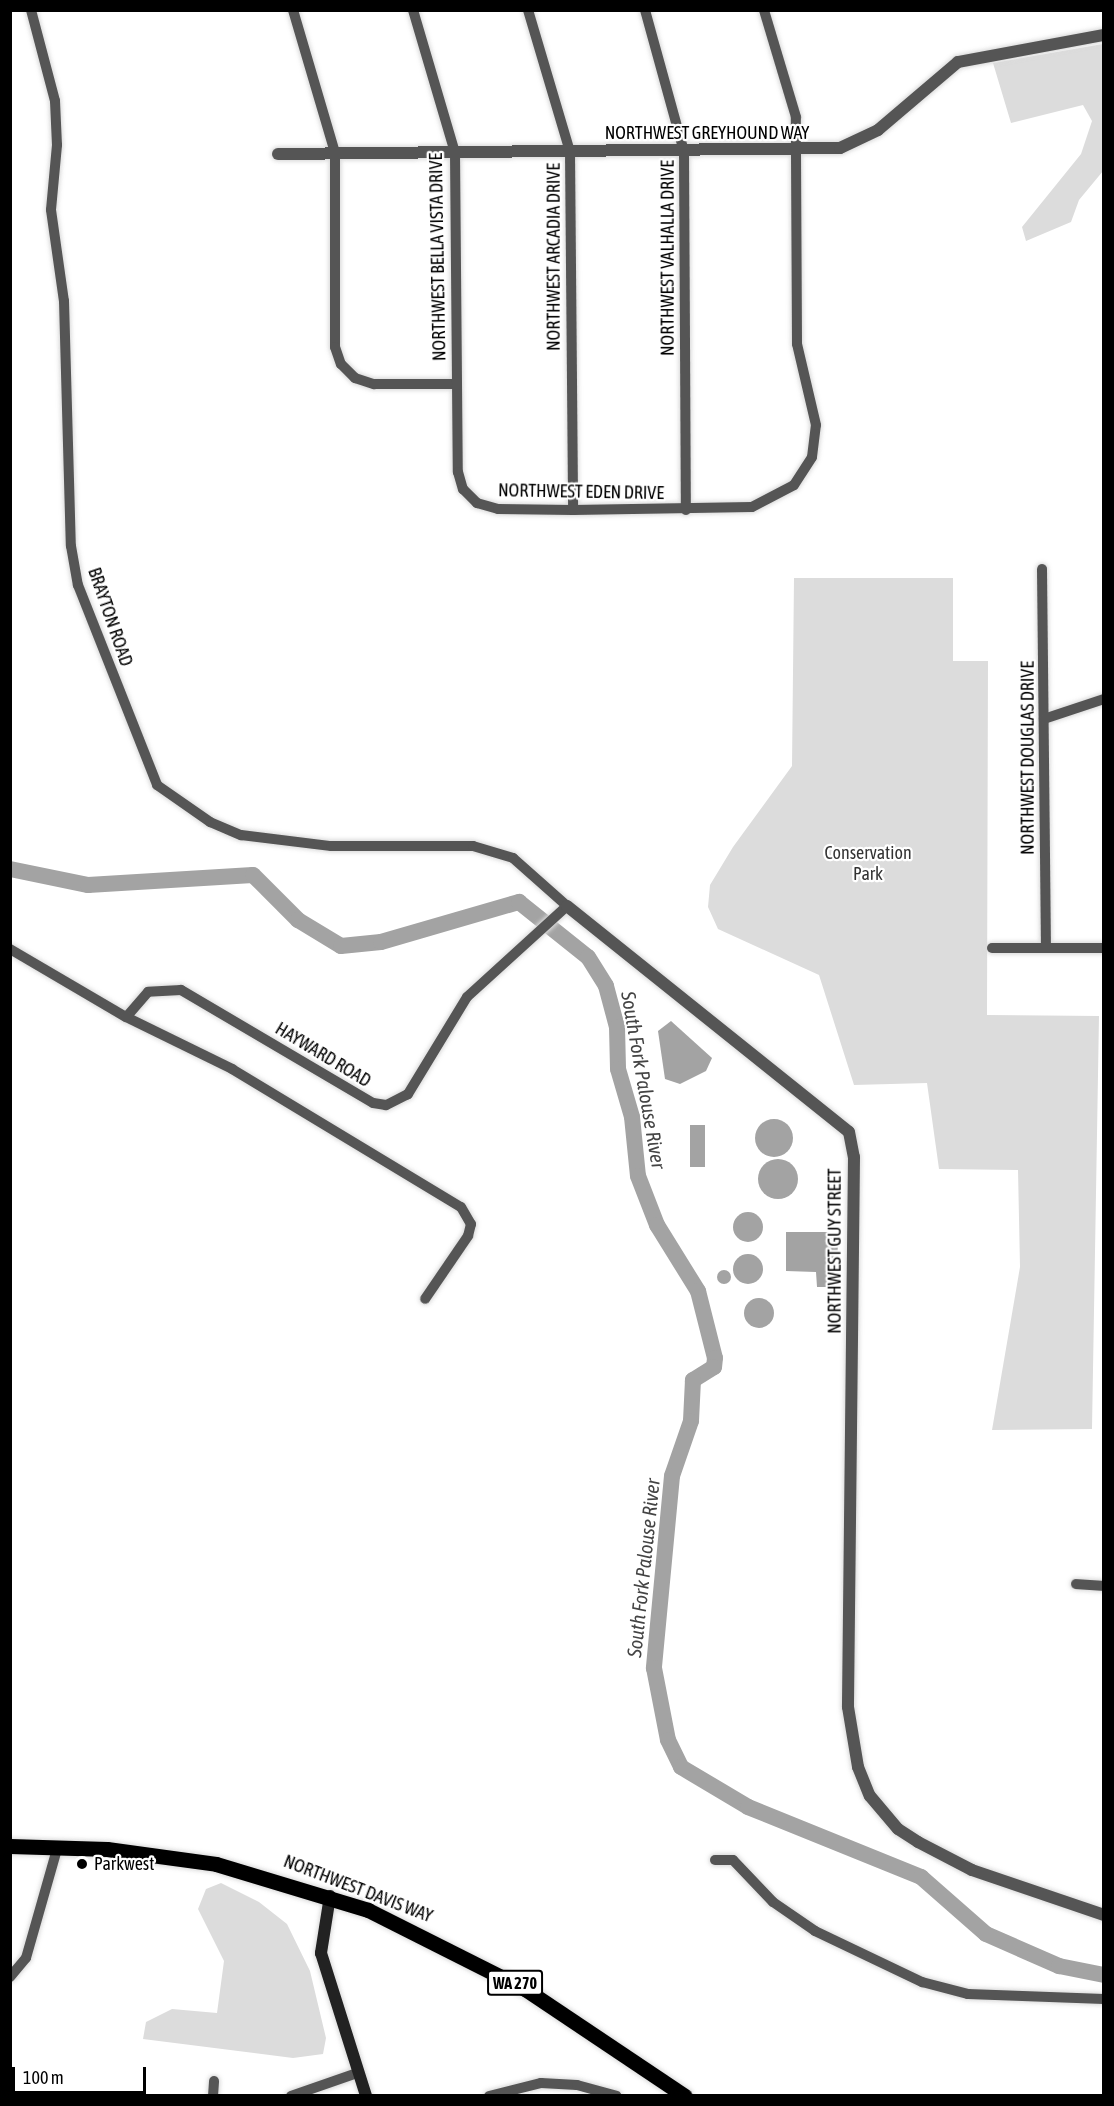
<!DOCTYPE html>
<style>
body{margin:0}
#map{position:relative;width:1114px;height:2106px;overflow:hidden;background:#fff;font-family:"Asap Condensed",sans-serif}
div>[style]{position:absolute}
.green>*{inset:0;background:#dcdcdc}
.water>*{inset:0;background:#a3a3a3;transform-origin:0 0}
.round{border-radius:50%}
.river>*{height:16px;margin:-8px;padding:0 8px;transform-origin:8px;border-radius:8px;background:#a3a3a3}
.roads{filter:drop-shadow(0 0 2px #dbdbdb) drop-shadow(0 0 2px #dbdbdb)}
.minor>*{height:10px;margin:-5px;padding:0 5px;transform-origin:5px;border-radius:5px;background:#555}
.tertiary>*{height:12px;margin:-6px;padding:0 6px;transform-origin:6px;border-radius:6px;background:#555}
.secondary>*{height:12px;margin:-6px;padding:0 6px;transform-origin:6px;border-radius:6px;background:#222}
.primary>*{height:15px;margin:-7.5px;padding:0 7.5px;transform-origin:7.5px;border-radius:7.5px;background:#000}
.dots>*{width:16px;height:16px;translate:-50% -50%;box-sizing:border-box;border:3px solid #fff;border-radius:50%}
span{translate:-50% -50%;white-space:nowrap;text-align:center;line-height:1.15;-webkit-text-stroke:4.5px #fff;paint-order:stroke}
.shield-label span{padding:2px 4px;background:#fff;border:2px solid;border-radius:4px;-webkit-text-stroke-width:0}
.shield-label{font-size:16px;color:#000;font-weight:700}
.street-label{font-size:18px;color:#000}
.park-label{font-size:18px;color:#333}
.poi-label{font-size:18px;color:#000}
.left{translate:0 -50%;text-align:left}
.water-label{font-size:20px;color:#444;font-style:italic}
.frame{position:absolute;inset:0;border:12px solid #000;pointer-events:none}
.scale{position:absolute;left:12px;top:2067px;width:134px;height:27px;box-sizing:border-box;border:3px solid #000;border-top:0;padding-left:8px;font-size:18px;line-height:21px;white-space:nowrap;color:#000;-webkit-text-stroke:4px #fff;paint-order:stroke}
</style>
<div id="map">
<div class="green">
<div style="clip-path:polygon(1103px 44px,1103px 171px,1079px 200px,1071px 222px,1026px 241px,1022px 227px,1081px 154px,1092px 121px,1083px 105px,1011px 123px,993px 63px)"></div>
<div style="clip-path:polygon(794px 578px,953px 578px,953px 661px,988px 661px,987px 1015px,1099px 1016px,1092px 1429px,992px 1430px,1020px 1267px,1018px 1170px,939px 1169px,927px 1083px,854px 1085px,819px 975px,718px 929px,708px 907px,710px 885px,733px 847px,792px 766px)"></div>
<div style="clip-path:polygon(221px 1883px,259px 1902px,287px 1924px,310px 1971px,326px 2038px,323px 2054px,293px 2058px,143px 2039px,146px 2022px,172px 2009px,217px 2013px,224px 1961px,198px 1909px,206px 1889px)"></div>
</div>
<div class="water">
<div style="clip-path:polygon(671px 1021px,712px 1058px,706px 1071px,680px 1084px,665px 1079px,658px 1031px)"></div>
<div class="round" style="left:755px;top:1119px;width:38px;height:38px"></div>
<div style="left:690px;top:1125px;width:15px;height:42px"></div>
<div class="round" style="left:758px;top:1159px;width:40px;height:40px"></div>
<div class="round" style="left:733px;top:1212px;width:30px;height:30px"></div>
<div style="clip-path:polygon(786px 1232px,838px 1232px,837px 1287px,817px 1287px,816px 1272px,786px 1271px)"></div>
<div class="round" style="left:733px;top:1254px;width:30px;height:30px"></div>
<div class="round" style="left:717px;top:1270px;width:14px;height:14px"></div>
<div class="round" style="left:744px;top:1298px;width:30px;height:30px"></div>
</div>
<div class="river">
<div style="left:10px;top:869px;width:80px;rotate:11.6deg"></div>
<div style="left:88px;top:885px;width:165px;rotate:-3.5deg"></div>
<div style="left:253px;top:875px;width:64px;rotate:45deg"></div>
<div style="left:298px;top:920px;width:50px;rotate:31.2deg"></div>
<div style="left:341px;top:946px;width:40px;rotate:-5.7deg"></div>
<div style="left:381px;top:942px;width:144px;rotate:-16.2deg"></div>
<div style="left:519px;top:902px;width:88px;rotate:38.6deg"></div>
<div style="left:588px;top:957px;width:34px;rotate:58deg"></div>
<div style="left:606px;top:986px;width:42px;rotate:75deg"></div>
<div style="left:617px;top:1027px;width:42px;rotate:88.6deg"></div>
<div style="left:618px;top:1069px;width:50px;rotate:73.7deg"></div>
<div style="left:632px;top:1117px;width:59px;rotate:84.2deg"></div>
<div style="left:638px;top:1176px;width:53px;rotate:68.8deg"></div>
<div style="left:657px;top:1225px;width:78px;rotate:58.2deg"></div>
<div style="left:698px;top:1291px;width:69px;rotate:75.8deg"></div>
<div style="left:715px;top:1358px;width:9px;rotate:96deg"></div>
<div style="left:714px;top:1367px;width:25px;rotate:148deg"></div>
<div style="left:693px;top:1380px;width:41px;rotate:92.8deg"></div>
<div style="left:691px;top:1421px;width:58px;rotate:109.1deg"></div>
<div style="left:672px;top:1476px;width:193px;rotate:95.4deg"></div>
<div style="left:654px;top:1668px;width:73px;rotate:79deg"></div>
<div style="left:668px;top:1740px;width:30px;rotate:64deg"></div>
<div style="left:681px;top:1767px;width:78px;rotate:30.8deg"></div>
<div style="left:748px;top:1807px;width:187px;rotate:22deg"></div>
<div style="left:921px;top:1877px;width:86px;rotate:41.2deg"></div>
<div style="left:986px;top:1934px;width:80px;rotate:23.7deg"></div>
<div style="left:1059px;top:1966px;width:46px;rotate:11.3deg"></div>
</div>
<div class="roads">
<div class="minor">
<div style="left:31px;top:10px;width:94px;rotate:75.2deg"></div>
<div style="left:55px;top:101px;width:44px;rotate:87.4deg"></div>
<div style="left:57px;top:145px;width:65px;rotate:95.3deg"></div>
<div style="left:51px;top:210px;width:92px;rotate:81.9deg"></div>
<div style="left:64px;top:301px;width:245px;rotate:88.4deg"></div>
<div style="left:71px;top:546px;width:40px;rotate:80deg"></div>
<div style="left:78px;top:585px;width:215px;rotate:68.4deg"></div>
<div style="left:157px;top:785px;width:65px;rotate:34.9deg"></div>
<div style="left:210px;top:822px;width:34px;rotate:23deg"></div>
<div style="left:241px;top:835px;width:91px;rotate:7deg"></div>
<div style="left:331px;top:846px;width:142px"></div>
<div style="left:473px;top:846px;width:42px;rotate:16.7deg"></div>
<div style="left:513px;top:858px;width:72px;rotate:41.6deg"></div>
<div style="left:567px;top:906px;width:135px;rotate:137.7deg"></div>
<div style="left:467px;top:997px;width:114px;rotate:121.3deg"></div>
<div style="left:408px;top:1094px;width:25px;rotate:153deg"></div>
<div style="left:386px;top:1105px;width:13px;rotate:-171deg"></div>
<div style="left:373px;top:1103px;width:223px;rotate:-149.5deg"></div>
<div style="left:181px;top:990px;width:33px;rotate:177deg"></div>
<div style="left:148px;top:992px;width:33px;rotate:131deg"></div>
<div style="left:293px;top:10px;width:149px;rotate:73.6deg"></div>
<div style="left:335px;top:153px;width:194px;rotate:90deg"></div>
<div style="left:335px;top:347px;width:18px;rotate:71deg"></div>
<div style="left:341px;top:364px;width:20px;rotate:45deg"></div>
<div style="left:355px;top:378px;width:20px;rotate:18deg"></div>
<div style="left:374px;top:384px;width:83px"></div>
<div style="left:413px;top:10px;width:149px;rotate:73.6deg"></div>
<div style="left:455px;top:153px;width:319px;rotate:89.5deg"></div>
<div style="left:458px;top:472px;width:18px;rotate:74deg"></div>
<div style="left:463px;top:489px;width:20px;rotate:45deg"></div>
<div style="left:477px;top:503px;width:22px;rotate:16deg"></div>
<div style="left:498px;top:509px;width:75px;rotate:0.8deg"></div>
<div style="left:573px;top:510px;width:179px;rotate:-1deg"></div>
<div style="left:752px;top:507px;width:47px;rotate:-27.6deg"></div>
<div style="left:794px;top:485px;width:33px;rotate:-57deg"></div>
<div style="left:812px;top:457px;width:32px;rotate:-83deg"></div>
<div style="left:816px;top:425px;width:83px;rotate:-103.2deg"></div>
<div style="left:797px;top:344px;width:227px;rotate:-90.3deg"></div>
<div style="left:796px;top:117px;width:112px;rotate:-106.7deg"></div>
<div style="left:528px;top:10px;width:148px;rotate:73.5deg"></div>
<div style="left:570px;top:152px;width:358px;rotate:89.5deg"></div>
<div style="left:645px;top:10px;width:147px;rotate:74.6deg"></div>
<div style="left:684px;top:152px;width:358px;rotate:89.7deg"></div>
<div style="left:1042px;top:569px;width:378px;rotate:89.4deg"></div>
<div style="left:1044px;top:719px;width:63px;rotate:-18.4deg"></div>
<div style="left:992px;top:948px;width:112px"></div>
<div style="left:10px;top:949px;width:134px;rotate:30.4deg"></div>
<div style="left:126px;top:1017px;width:118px;rotate:26.1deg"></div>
<div style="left:232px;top:1069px;width:267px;rotate:31.1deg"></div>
<div style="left:461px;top:1207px;width:20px;rotate:60deg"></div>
<div style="left:471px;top:1224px;width:12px;rotate:104deg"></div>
<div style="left:468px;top:1236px;width:76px;rotate:124.3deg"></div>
<div style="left:1076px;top:1584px;width:28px;rotate:4deg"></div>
<div style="left:715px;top:1860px;width:18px"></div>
<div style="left:733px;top:1860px;width:58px;rotate:46.4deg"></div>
<div style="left:773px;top:1902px;width:51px;rotate:34.6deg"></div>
<div style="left:815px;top:1931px;width:119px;rotate:25.5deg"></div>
<div style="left:922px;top:1982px;width:48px;rotate:14.6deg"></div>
<div style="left:968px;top:1994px;width:136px;rotate:2.1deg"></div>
<div style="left:10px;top:1977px;width:25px;rotate:-50deg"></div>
<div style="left:26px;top:1958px;width:116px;rotate:-74.1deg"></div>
<div style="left:213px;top:2096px;width:15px;rotate:-86deg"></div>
<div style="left:291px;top:2096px;width:70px;rotate:-19.2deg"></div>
<div style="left:489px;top:2096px;width:54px;rotate:-14deg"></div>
<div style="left:541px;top:2083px;width:36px;rotate:3deg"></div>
<div style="left:577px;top:2085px;width:41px;rotate:15.4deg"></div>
</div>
<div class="tertiary">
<div style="left:278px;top:154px;width:562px;rotate:-0.61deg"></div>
<div style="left:840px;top:148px;width:42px;rotate:-25.3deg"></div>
<div style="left:878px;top:130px;width:105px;rotate:-40.4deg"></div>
<div style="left:958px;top:62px;width:148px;rotate:-10.5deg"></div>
<div style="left:567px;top:906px;width:361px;rotate:38.7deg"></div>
<div style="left:849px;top:1132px;width:25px;rotate:79deg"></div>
<div style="left:854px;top:1157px;width:550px;rotate:90.63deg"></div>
<div style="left:848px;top:1707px;width:61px;rotate:80.5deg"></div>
<div style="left:858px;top:1767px;width:31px;rotate:68deg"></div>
<div style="left:870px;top:1796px;width:43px;rotate:49.7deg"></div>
<div style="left:898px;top:1829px;width:24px;rotate:33deg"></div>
<div style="left:918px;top:1842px;width:61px;rotate:27.4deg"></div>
<div style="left:972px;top:1870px;width:139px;rotate:18.8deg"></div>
</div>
<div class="secondary">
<div style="left:330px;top:1896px;width:58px;rotate:99deg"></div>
<div style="left:321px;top:1953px;width:150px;rotate:72.5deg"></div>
</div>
<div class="primary">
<div style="left:10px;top:1846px;width:97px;rotate:1.8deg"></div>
<div style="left:107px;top:1849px;width:110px;rotate:7.8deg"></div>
<div style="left:216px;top:1864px;width:159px;rotate:16.8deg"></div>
<div style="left:368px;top:1910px;width:176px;rotate:26.7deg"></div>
<div style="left:525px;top:1989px;width:192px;rotate:33.8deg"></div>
</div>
</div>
<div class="dots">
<div style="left:82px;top:1864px;background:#000"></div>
</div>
<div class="shield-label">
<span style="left:515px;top:1983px">WA 270</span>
</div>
<div class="street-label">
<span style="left:707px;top:133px">NORTHWEST GREYHOUND WAY</span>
<span style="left:438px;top:257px;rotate:-91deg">NORTHWEST BELLA VISTA DRIVE</span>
<span style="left:554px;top:257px;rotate:-90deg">NORTHWEST ARCADIA DRIVE</span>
<span style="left:668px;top:258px;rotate:-90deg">NORTHWEST VALHALLA DRIVE</span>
<span style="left:581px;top:492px;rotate:1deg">NORTHWEST EDEN DRIVE</span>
<span style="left:110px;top:617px;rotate:71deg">BRAYTON ROAD</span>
<span style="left:1028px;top:758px;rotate:-90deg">NORTHWEST DOUGLAS DRIVE</span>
<span style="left:323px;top:1055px;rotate:31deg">HAYWARD ROAD</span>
<span style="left:835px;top:1251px;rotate:-90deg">NORTHWEST GUY STREET</span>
<span style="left:358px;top:1889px;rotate:21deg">NORTHWEST DAVIS WAY</span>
</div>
<div class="park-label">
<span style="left:868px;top:864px">Conservation<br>Park</span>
</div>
<div class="poi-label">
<span class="left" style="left:94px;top:1864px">Parkwest</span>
</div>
<div class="water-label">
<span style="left:644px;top:1080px;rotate:80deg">South Fork Palouse River</span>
<span style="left:643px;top:1568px;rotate:-84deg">South Fork Palouse River</span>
</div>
<div class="frame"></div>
<div class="scale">100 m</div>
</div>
